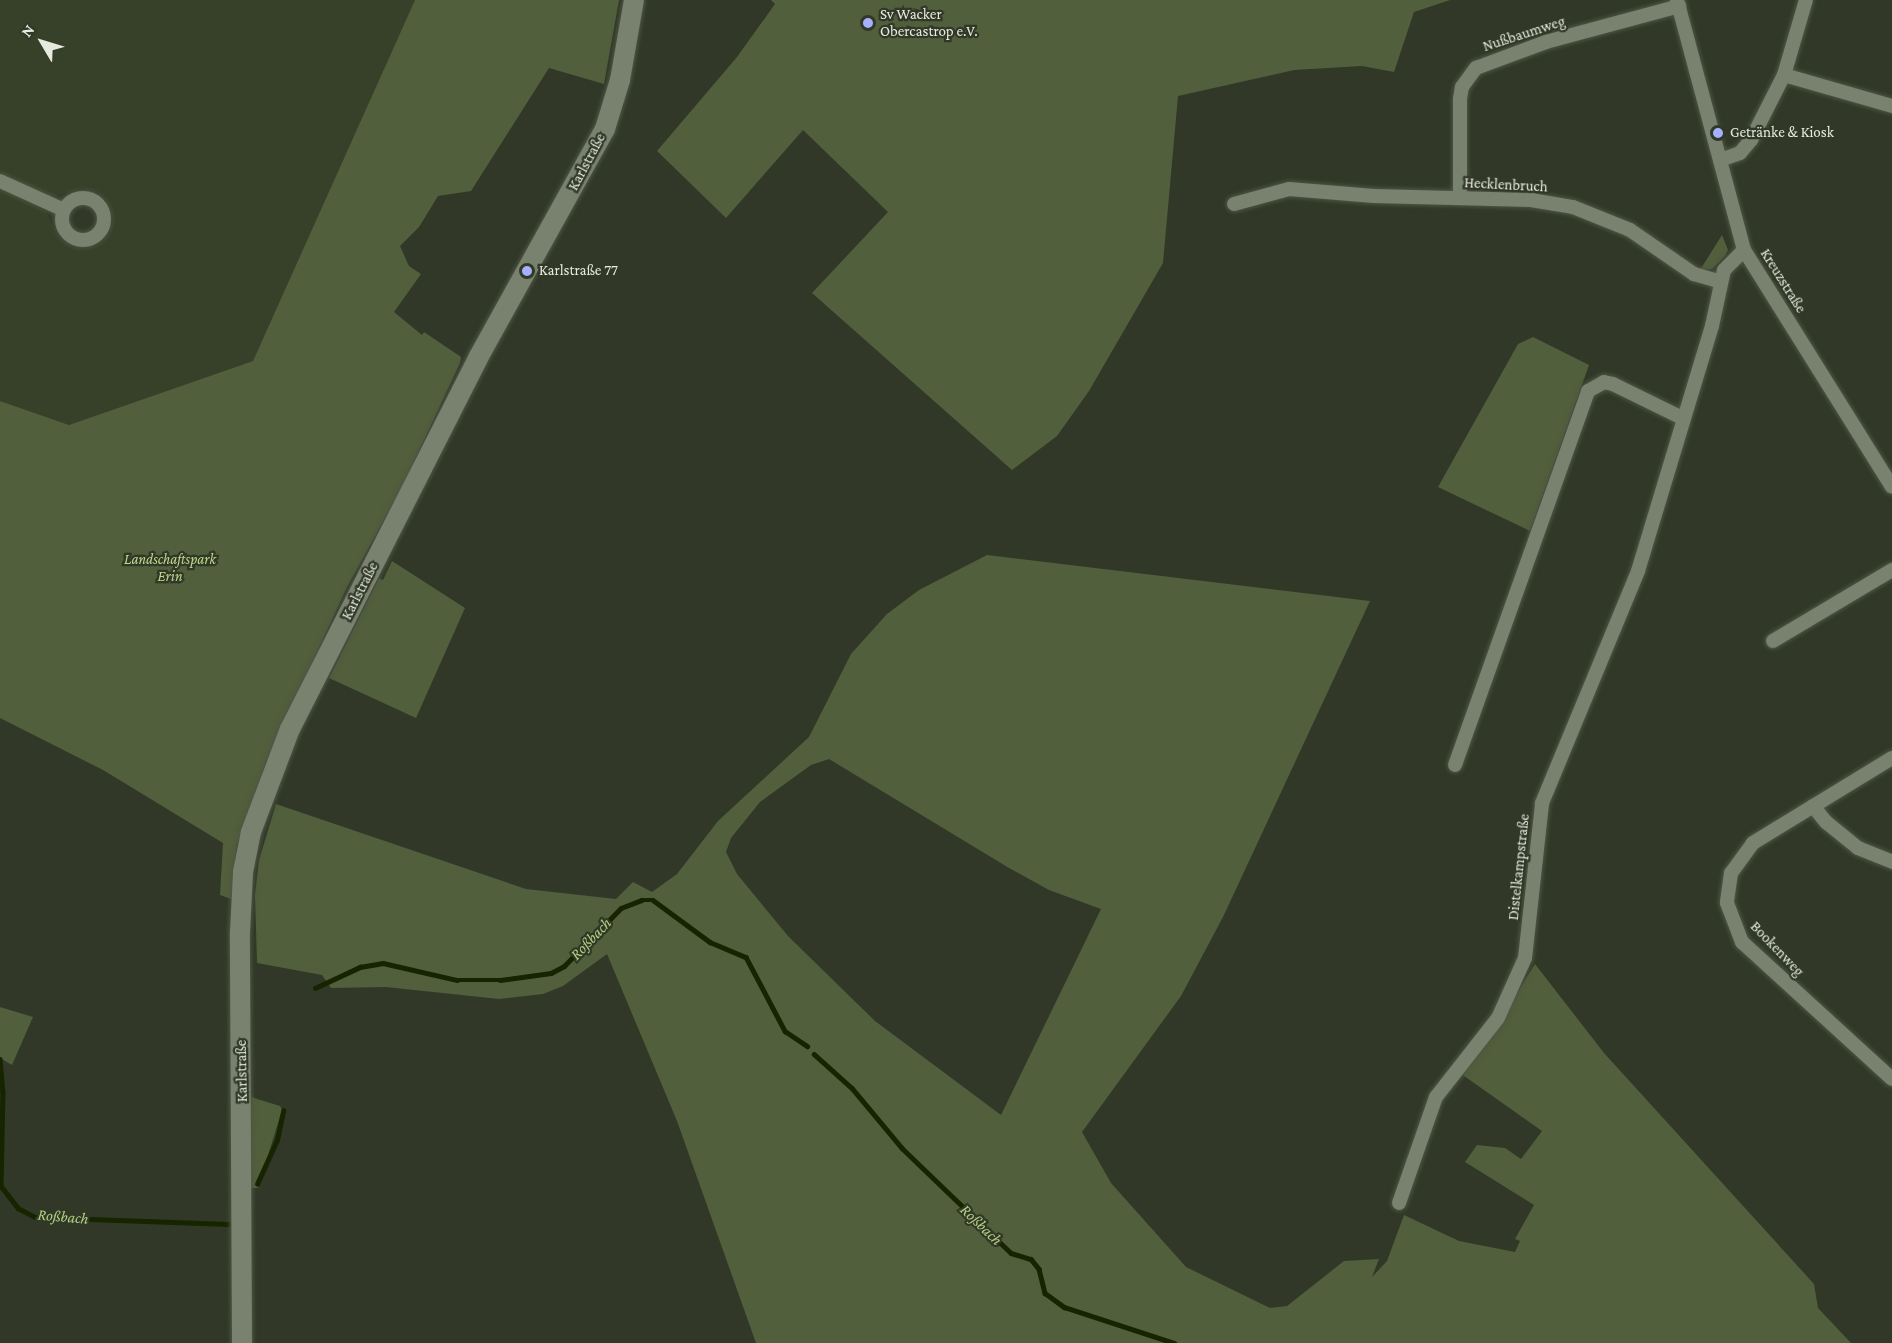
<!DOCTYPE html>
<meta charset="utf-8">
<style>
body{margin:0}
#map{position:relative;width:1892px;height:1343px;overflow:hidden;background:#313827;font-family:"Crimson Pro",serif}
div>[style]{position:absolute}
.built>*{inset:0;background:#374129}
.green>*{inset:0;background:#515f3c}
.stream>*{height:4.5px;margin:-2.25px;padding:0 2.25px;transform-origin:2.25px;border-radius:2.25px;background:#172400}
.roads{filter:drop-shadow(0 0 2px #4e5545) drop-shadow(0 0 2px #4e5545)}
.street>*{height:14px;margin:-7px;padding:0 7px;transform-origin:7px;border-radius:7px;background:#79826e}
.street>.ring{margin:-7px;padding:0;box-sizing:content-box;background:none;border:14px solid #79826e;border-radius:50%}
.secondary>*{height:20px;margin:-10px;padding:0 10px;transform-origin:10px;border-radius:10px;background:#79826e}
.dots>*{width:16px;height:16px;translate:-50% -50%;box-sizing:border-box;border:3px solid #313827;border-radius:50%}
span{translate:-50% -50%;white-space:nowrap;text-align:center;line-height:1.15;-webkit-text-stroke:4.5px #313827;paint-order:stroke}
.poi-label{font-size:15px;color:#e6eadf}
.left{translate:0 -50%;text-align:left}
.street-label{font-size:15px;color:#e6eadf}
.park-label{font-size:15px;color:#bbda8b;font-style:italic}
.water-label{font-size:16px;color:#b2d282;font-style:italic}
.north{position:absolute;left:12px;top:12px;width:60px;height:60px;-webkit-text-stroke:4px #313827;paint-order:stroke;rotate:308deg;font-size:16px;font-weight:700;line-height:24px;text-align:center;color:#e6eadf}
.north::after{content:'';display:block;margin:auto;width:21px;height:27px;background:#e6eadf;clip-path:polygon(50% 0,100% 100%,50% 72%,0 100%)}
</style>
<div id="map">
<div class="built">
<div style="clip-path:polygon(0 0,415px 0,253px 361px,69px 425px,0 401px,0 189px,46px 211px,57px 235px,72px 247px,85px 249px,99px 245px,109px 234px,113px 220px,109px 204px,98px 192px,81px 188px,56px 196px,47px 195px,0 173px)"></div>
</div>
<div class="green">
<div style="clip-path:polygon(415px 0,619px 0,604px 84px,549px 68px,471px 191px,438px 196px,419px 227px,400px 246px,409px 266px,421px 274px,394px 312px,422px 335px,424px 332px,461px 357px,460px 363px,401px 489px,347px 587px,266px 762px,237px 845px,231px 899px,220px 895px,223px 843px,103px 770px,0 718px,0 401px,69px 425px,253px 361px)"></div>
<div style="clip-path:polygon(771px 0,1450px 0,1414px 12px,1394px 72px,1362px 66px,1294px 70px,1178px 96px,1163px 263px,1089px 391px,1057px 436px,1012px 470px,812px 293px,888px 212px,803px 130px,726px 218px,657px 151px,737px 57px,775px 4px)"></div>
<div style="clip-path:polygon(1722px 235px,1728px 250px,1725px 256px,1712px 269px,1700px 270px)"></div>
<div style="clip-path:polygon(1533px 337px,1589px 365px,1530px 531px,1438px 487px,1518px 344px)"></div>
<div style="clip-path:polygon(evenodd,987px 555px,1370px 601px,1223px 917px,1181px 996px,1082px 1132px,1111px 1183px,1186px 1267px,1270px 1308px,1287px 1306px,1344px 1261px,1379px 1259px,1372px 1277px,1387px 1261px,1404px 1215px,1459px 1241px,1515px 1252px,1520px 1241px,1515px 1239px,1534px 1205px,1465px 1162px,1477px 1145px,1505px 1148px,1521px 1159px,1542px 1131px,1460px 1073px,1484px 1046px,1535px 964px,1604px 1053px,1814px 1284px,1818px 1308px,1851px 1343px,756px 1343px,677px 1121px,607px 954px,563px 986px,543px 994px,499px 999px,386px 987px,331px 988px,322px 975px,257px 963px,255px 895px,259px 860px,276px 804px,526px 889px,616px 899px,633px 882px,652px 892px,677px 874px,718px 821px,809px 737px,851px 654px,887px 614px,919px 590px,987px 555px,829px 759px,1009px 868px,1049px 890px,1101px 909px,1001px 1115px,875px 1021px,788px 936px,737px 874px,726px 852px,731px 838px,760px 802px,811px 765px,829px 759px)"></div>
<div style="clip-path:polygon(392px 561px,465px 608px,416px 718px,329px 678px,379px 578px,383px 580px)"></div>
<div style="clip-path:polygon(0 1007px,33px 1017px,12px 1065px,0 1058px)"></div>
<div style="clip-path:polygon(251px 1097px,280px 1106px,282px 1110px,258px 1188px,251px 1188px)"></div>
</div>
<div class="stream">
<div style="left:315px;top:988px;width:50px;rotate:-25deg"></div>
<div style="left:360px;top:967px;width:23px;rotate:-10deg"></div>
<div style="left:383px;top:963px;width:76px;rotate:12.9deg"></div>
<div style="left:457px;top:980px;width:43px"></div>
<div style="left:500px;top:980px;width:51px;rotate:-7.8deg"></div>
<div style="left:551px;top:973px;width:15px;rotate:-28deg"></div>
<div style="left:564px;top:966px;width:81px;rotate:-45.5deg"></div>
<div style="left:621px;top:908px;width:22px;rotate:-21deg"></div>
<div style="left:642px;top:900px;width:11px"></div>
<div style="left:653px;top:900px;width:71px;rotate:36.4deg"></div>
<div style="left:710px;top:942px;width:39px;rotate:23deg"></div>
<div style="left:746px;top:957px;width:84px;rotate:62.2deg"></div>
<div style="left:785px;top:1031px;width:27px;rotate:34deg"></div>
<div style="left:814px;top:1054px;width:51px;rotate:41.8deg"></div>
<div style="left:852px;top:1088px;width:78px;rotate:50.2deg"></div>
<div style="left:902px;top:1148px;width:151px;rotate:43.9deg"></div>
<div style="left:1011px;top:1253px;width:21px;rotate:17deg"></div>
<div style="left:1031px;top:1259px;width:13px;rotate:51deg"></div>
<div style="left:1039px;top:1269px;width:25px;rotate:76deg"></div>
<div style="left:1045px;top:1293px;width:24px;rotate:36deg"></div>
<div style="left:1064px;top:1307px;width:116px;rotate:18.1deg"></div>
<div style="left:0;top:1059px;width:32px;rotate:85deg"></div>
<div style="left:3px;top:1091px;width:95px;rotate:91.2deg"></div>
<div style="left:1px;top:1186px;width:28px;rotate:52deg"></div>
<div style="left:18px;top:1208px;width:19px;rotate:28deg"></div>
<div style="left:35px;top:1217px;width:193px;rotate:2.1deg"></div>
<div style="left:257px;top:1184px;width:48px;rotate:-65.6deg"></div>
<div style="left:277px;top:1140px;width:30px;rotate:-78deg"></div>
</div>
<div class="roads">
<div class="street">
<div style="left:1677px;top:0;width:259px;rotate:75deg"></div>
<div style="left:1744px;top:250px;width:279px;rotate:58deg"></div>
<div style="left:1784px;top:75px;width:112px;rotate:16deg"></div>
<div style="left:1720px;top:160px;width:21px;rotate:-19deg"></div>
<div style="left:1740px;top:153px;width:17px;rotate:-50deg"></div>
<div style="left:1751px;top:140px;width:73px;rotate:-63.1deg"></div>
<div style="left:1784px;top:75px;width:78px;rotate:-73.7deg"></div>
<div style="left:0;top:181px;width:70px;rotate:24.4deg"></div>
<div class="ring" style="left:62px;top:198px;width:28px;height:28px"></div>
<div style="left:1460px;top:198px;width:99px;rotate:-90deg"></div>
<div style="left:1460px;top:99px;width:12px;rotate:-81deg"></div>
<div style="left:1462px;top:87px;width:24px;rotate:-54deg"></div>
<div style="left:1476px;top:68px;width:75px;rotate:-20.4deg"></div>
<div style="left:1546px;top:42px;width:138px;rotate:-15.1deg"></div>
<div style="left:1234px;top:204px;width:57px;rotate:-15.3deg"></div>
<div style="left:1289px;top:189px;width:85px;rotate:4.7deg"></div>
<div style="left:1374px;top:196px;width:157px;rotate:1.5deg"></div>
<div style="left:1531px;top:200px;width:43px;rotate:9.5deg"></div>
<div style="left:1573px;top:207px;width:61px;rotate:22deg"></div>
<div style="left:1630px;top:230px;width:78px;rotate:34.5deg"></div>
<div style="left:1694px;top:274px;width:26px;rotate:16deg"></div>
<div style="left:1773px;top:641px;width:139px;rotate:-30.8deg"></div>
<div style="left:1892px;top:758px;width:163px;rotate:148.6deg"></div>
<div style="left:1753px;top:843px;width:37px;rotate:126deg"></div>
<div style="left:1731px;top:873px;width:30px;rotate:98deg"></div>
<div style="left:1727px;top:903px;width:42px;rotate:69deg"></div>
<div style="left:1742px;top:942px;width:203px;rotate:42.4deg"></div>
<div style="left:1455px;top:765px;width:397px;rotate:-70.4deg"></div>
<div style="left:1588px;top:391px;width:18px;rotate:-29deg"></div>
<div style="left:1604px;top:382px;width:9px;rotate:13deg"></div>
<div style="left:1613px;top:384px;width:77px;rotate:26.2deg"></div>
<div style="left:1813px;top:806px;width:21px;rotate:51deg"></div>
<div style="left:1826px;top:822px;width:41px;rotate:39.1deg"></div>
<div style="left:1858px;top:848px;width:37px;rotate:22deg"></div>
<div style="left:1399px;top:1203px;width:112px;rotate:-70.8deg"></div>
<div style="left:1436px;top:1097px;width:100px;rotate:-51.9deg"></div>
<div style="left:1498px;top:1018px;width:66px;rotate:-65.8deg"></div>
<div style="left:1525px;top:958px;width:156px;rotate:-83.7deg"></div>
<div style="left:1542px;top:803px;width:251px;rotate:-67.5deg"></div>
<div style="left:1638px;top:571px;width:256px;rotate:-73.2deg"></div>
<div style="left:1712px;top:326px;width:57px;rotate:-77.9deg"></div>
<div style="left:1724px;top:270px;width:28px;rotate:-45deg"></div>
</div>
<div class="secondary">
<div style="left:242px;top:1343px;width:411px;rotate:-90.3deg"></div>
<div style="left:240px;top:932px;width:60px;rotate:-87.1deg"></div>
<div style="left:243px;top:872px;width:41px;rotate:-78.7deg"></div>
<div style="left:251px;top:832px;width:110px;rotate:-69.3deg"></div>
<div style="left:290px;top:729px;width:416px;rotate:-63.1deg"></div>
<div style="left:478px;top:358px;width:262px;rotate:-61deg"></div>
<div style="left:605px;top:129px;width:51px;rotate:-73deg"></div>
<div style="left:620px;top:80px;width:81px;rotate:-80.1deg"></div>
</div>
</div>
<div class="dots">
<div style="left:868px;top:23px;background:#a5b1fc"></div>
<div style="left:1718px;top:133px;background:#a5b1fc"></div>
<div style="left:527px;top:271px;background:#a5b1fc"></div>
</div>
<div class="poi-label">
<span class="left" style="left:880px;top:23px">Sv Wacker<br>Obercastrop e.V.</span>
<span class="left" style="left:1730px;top:133px">Getränke &amp; Kiosk</span>
<span class="left" style="left:539px;top:271px">Karlstraße 77</span>
</div>
<div class="street-label">
<span style="left:1524px;top:34px;rotate:-18deg">Nußbaumweg</span>
<span style="left:587px;top:162px;rotate:-62deg">Karlstraße</span>
<span style="left:1506px;top:185px;rotate:3deg">Hecklenbruch</span>
<span style="left:1783px;top:281px;rotate:58deg">Kreuzstraße</span>
<span style="left:360px;top:591px;rotate:-63deg">Karlstraße</span>
<span style="left:1519px;top:867px;rotate:-84deg">Distelkampstraße</span>
<span style="left:1777px;top:949px;rotate:46deg">Bookenweg</span>
<span style="left:242px;top:1071px;rotate:-91deg">Karlstraße</span>
</div>
<div class="park-label">
<span style="left:170px;top:568px">Landschaftspark<br>Erin</span>
</div>
<div class="water-label">
<span style="left:591px;top:939px;rotate:-46deg">Roßbach</span>
<span style="left:63px;top:1217px;rotate:5deg">Roßbach</span>
<span style="left:981px;top:1225px;rotate:44deg">Roßbach</span>
</div>
<div class="north">N</div>
</div>
